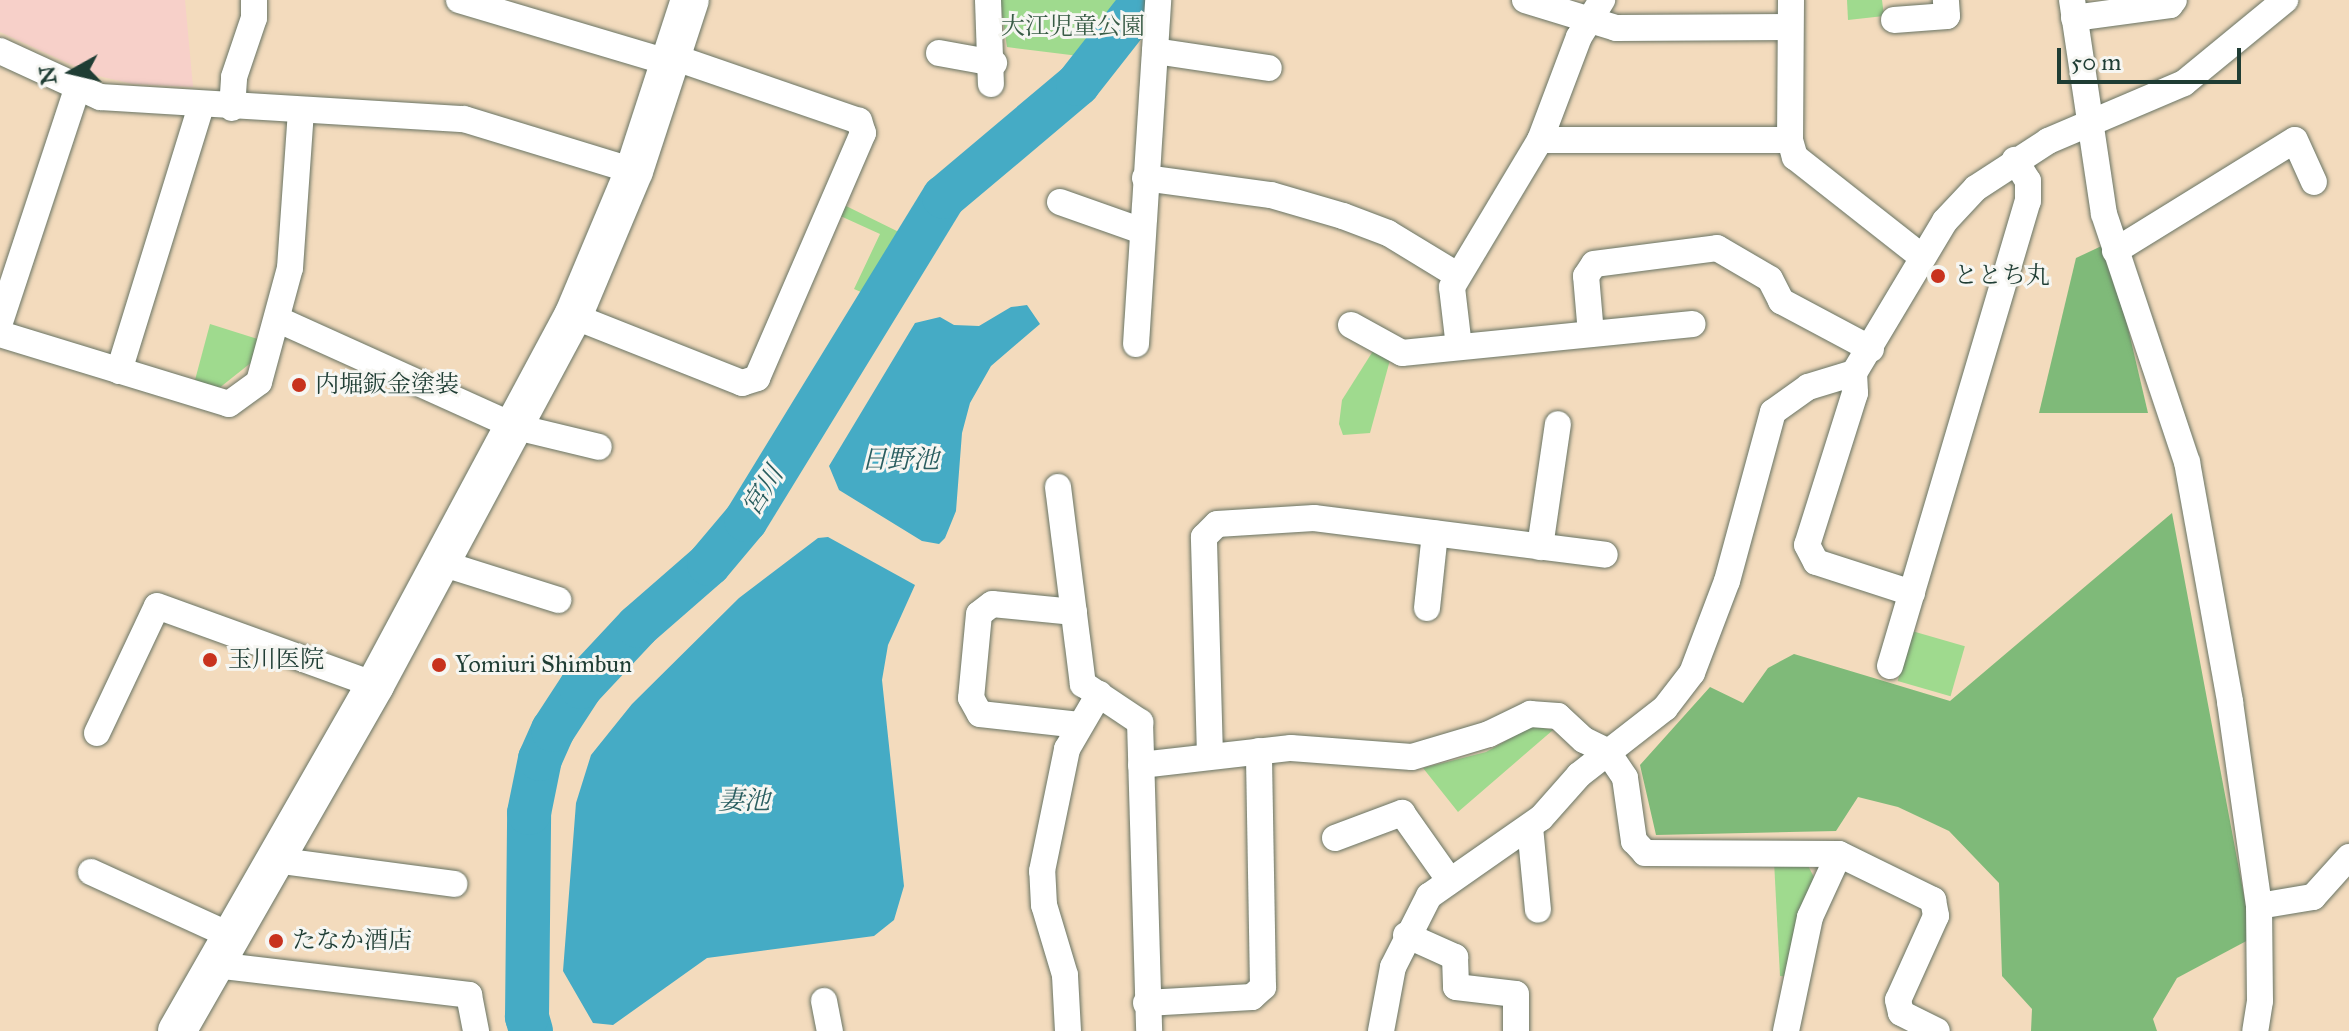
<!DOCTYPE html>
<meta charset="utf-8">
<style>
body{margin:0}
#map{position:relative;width:2349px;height:1031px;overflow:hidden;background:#f3dbbd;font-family:"IM FELL Great Primer","Noto Serif JP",serif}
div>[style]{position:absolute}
.built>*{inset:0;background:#f7d0c9}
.green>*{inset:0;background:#9fda8e;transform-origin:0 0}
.forest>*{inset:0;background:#7fba79}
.water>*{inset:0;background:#45abc5}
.river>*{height:44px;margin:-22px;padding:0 22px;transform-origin:22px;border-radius:22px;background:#45abc5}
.roads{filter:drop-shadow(0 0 2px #697464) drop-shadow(0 0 2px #697464)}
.street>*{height:26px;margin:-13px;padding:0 13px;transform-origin:13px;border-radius:13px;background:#fff}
.secondary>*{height:38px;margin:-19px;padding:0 19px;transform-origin:19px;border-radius:19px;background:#fff}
.dots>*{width:22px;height:22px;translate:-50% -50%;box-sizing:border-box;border:4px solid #f6f6f2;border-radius:50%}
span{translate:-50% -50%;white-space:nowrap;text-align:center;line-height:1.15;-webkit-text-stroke:6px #f6f6f2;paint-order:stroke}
.park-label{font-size:24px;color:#395c46}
.poi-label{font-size:24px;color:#1f3d34}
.left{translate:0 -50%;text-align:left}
.water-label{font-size:26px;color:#2a5e60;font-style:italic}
.north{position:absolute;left:32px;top:32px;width:80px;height:80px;-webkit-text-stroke:6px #f6f6f2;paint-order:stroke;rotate:262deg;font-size:22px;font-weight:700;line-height:32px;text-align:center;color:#1f3d34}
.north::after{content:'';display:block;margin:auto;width:28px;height:36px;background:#1f3d34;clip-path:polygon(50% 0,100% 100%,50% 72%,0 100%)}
.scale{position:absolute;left:2057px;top:48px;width:184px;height:36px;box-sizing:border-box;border:4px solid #1f3d34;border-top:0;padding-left:10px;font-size:24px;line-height:28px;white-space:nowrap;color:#1f3d34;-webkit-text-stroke:6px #f6f6f2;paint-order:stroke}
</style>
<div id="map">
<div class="built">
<div style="clip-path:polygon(0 0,185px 0,193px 87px,133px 84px,94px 75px,0 32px)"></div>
</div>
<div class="green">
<div style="clip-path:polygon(1000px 0,1136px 0,1087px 57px,1007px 47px)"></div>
<div style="clip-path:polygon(1847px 0,1882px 0,1884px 16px,1848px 20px)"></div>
<div style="clip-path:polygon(840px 203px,909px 237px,877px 299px,854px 289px,880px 234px,836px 214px)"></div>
<div style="clip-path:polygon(210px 324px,261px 340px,257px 358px,218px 389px,195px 380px)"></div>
<div style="clip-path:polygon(1373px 351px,1390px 360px,1370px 433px,1343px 435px,1339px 424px,1342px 400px)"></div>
<div style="left:1912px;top:631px;width:55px;height:52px;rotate:16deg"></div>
<div style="clip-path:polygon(1533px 726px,1553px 730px,1458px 812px,1423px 768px,1486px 752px)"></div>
<div style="clip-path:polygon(1774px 861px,1806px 862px,1814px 877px,1790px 977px,1780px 976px)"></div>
</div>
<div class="forest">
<div style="clip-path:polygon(2108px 243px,2148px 413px,2039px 413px,2076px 258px)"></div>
<div style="clip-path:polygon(2172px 513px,2252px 938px,2177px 978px,2153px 1019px,2157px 1031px,2031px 1031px,2032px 1009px,2002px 976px,1999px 883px,1949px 831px,1898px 807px,1858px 797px,1836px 831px,1656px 835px,1640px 765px,1710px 687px,1743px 703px,1768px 668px,1794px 654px,1950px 701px)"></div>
</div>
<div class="water">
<div style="clip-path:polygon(1027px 305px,1040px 324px,991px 366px,970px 403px,962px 433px,956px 511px,945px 538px,939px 544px,922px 541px,839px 490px,829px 466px,915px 323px,940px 317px,954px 325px,979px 326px,1011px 307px)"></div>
<div style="clip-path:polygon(828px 537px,915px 585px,888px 645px,882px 680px,904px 886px,894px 920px,874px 936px,707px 958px,613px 1025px,593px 1023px,563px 971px,576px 803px,591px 755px,632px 704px,739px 598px,818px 538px)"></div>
</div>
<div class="river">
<div style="left:531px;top:1031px;width:15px;rotate:-106deg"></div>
<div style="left:527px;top:1017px;width:204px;rotate:-89.4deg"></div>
<div style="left:529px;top:813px;width:55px;rotate:-78.5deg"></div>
<div style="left:540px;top:759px;width:32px;rotate:-66deg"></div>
<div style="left:553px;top:730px;width:51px;rotate:-56.9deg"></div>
<div style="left:581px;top:687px;width:83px;rotate:-46.9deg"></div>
<div style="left:638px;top:626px;width:94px;rotate:-41.1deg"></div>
<div style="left:709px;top:564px;width:57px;rotate:-49.9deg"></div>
<div style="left:746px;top:520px;width:379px;rotate:-58.5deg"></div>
<div style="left:944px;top:197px;width:175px;rotate:-40.1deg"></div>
<div style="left:1078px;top:84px;width:105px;rotate:-51.9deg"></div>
</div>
<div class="roads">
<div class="street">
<div style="left:459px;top:0;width:220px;rotate:16.6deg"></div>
<div style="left:988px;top:0;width:84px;rotate:88deg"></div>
<div style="left:1525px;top:0;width:95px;rotate:17.1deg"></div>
<div style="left:1616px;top:28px;width:174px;rotate:-0.3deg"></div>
<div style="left:1791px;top:0;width:140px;rotate:90.4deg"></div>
<div style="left:1790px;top:140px;width:18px;rotate:74deg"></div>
<div style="left:1795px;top:157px;width:162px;rotate:38.2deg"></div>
<div style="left:2072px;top:0;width:216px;rotate:81.5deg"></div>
<div style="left:2104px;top:214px;width:262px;rotate:71.5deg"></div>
<div style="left:2187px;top:462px;width:244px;rotate:79.8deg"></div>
<div style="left:2230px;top:702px;width:206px;rotate:81.9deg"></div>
<div style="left:2259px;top:906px;width:95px;rotate:89.4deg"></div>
<div style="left:2260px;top:1001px;width:30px;rotate:99deg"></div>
<div style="left:2074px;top:18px;width:97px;rotate:-7.7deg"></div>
<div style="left:2170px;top:5px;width:6px;rotate:-51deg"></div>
<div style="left:1894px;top:20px;width:53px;rotate:-4.3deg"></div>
<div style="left:1947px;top:16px;width:16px;rotate:-94deg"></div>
<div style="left:0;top:51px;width:110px;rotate:24.7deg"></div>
<div style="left:100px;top:97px;width:365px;rotate:3.5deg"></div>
<div style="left:464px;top:119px;width:178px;rotate:17deg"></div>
<div style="left:1155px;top:51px;width:115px;rotate:8.5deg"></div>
<div style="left:939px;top:53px;width:56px;rotate:10.3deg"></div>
<div style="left:232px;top:108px;width:31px;rotate:-86deg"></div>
<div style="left:234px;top:77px;width:62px;rotate:-71.3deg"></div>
<div style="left:254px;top:18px;width:18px;rotate:-90deg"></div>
<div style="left:1540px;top:140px;width:250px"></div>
<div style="left:1145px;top:178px;width:127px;rotate:7.7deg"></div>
<div style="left:1271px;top:195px;width:75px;rotate:16.3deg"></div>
<div style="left:1343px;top:216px;width:48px;rotate:20.7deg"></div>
<div style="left:1388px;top:233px;width:81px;rotate:31.3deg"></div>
<div style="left:1060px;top:202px;width:87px;rotate:19.5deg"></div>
<div style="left:2115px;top:251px;width:211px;rotate:-31.7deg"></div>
<div style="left:2295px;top:140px;width:46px;rotate:65.7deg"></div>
<div style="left:573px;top:316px;width:182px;rotate:21.6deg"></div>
<div style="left:742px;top:383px;width:16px;rotate:-18deg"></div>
<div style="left:757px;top:378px;width:267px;rotate:-66.6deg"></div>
<div style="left:863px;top:133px;width:13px;rotate:-108deg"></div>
<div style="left:859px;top:121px;width:197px;rotate:-161deg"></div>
<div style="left:279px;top:320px;width:260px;rotate:24.3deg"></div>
<div style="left:516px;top:427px;width:85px;rotate:13.5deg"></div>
<div style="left:0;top:322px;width:249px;rotate:-71.7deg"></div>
<div style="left:1351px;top:325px;width:58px;rotate:28.8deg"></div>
<div style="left:1402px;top:353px;width:292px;rotate:-5.7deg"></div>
<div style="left:0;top:334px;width:239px;rotate:17deg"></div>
<div style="left:229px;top:404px;width:37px;rotate:-36deg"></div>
<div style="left:259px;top:382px;width:118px;rotate:-74.8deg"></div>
<div style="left:290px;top:268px;width:158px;rotate:-86deg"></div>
<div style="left:1591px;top:334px;width:58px;rotate:-94.9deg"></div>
<div style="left:1586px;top:276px;width:14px;rotate:-56deg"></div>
<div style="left:1594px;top:264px;width:124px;rotate:-7.4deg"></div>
<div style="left:1717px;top:248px;width:61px;rotate:30.3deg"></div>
<div style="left:1770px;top:279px;width:25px;rotate:63deg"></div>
<div style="left:1781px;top:301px;width:102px;rotate:28.1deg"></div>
<div style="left:1136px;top:344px;width:345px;rotate:-86.3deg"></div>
<div style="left:1459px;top:347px;width:60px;rotate:-96.7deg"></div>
<div style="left:1452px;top:287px;width:171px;rotate:-59.1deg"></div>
<div style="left:1540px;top:140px;width:110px;rotate:-69.3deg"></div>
<div style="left:1579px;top:37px;width:44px;rotate:-58.1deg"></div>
<div style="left:119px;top:371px;width:277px;rotate:-72.8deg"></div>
<div style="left:1854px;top:373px;width:20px;rotate:87deg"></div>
<div style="left:1855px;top:393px;width:159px;rotate:107.5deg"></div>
<div style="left:1807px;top:545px;width:19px;rotate:62deg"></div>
<div style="left:1816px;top:562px;width:101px;rotate:17.9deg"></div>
<div style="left:1058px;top:487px;width:199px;rotate:82.8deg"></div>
<div style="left:1083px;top:684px;width:69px;rotate:33.7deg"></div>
<div style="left:1140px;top:722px;width:309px;rotate:88.3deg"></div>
<div style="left:1540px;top:547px;width:124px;rotate:-81.7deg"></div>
<div style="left:441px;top:563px;width:123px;rotate:17.5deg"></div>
<div style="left:1427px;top:608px;width:75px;rotate:-83.9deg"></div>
<div style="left:1074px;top:612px;width:82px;rotate:-174.4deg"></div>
<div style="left:992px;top:604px;width:16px;rotate:142deg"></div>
<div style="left:979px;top:614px;width:84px;rotate:95.4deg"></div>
<div style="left:971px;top:698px;width:18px;rotate:61deg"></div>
<div style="left:980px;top:714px;width:100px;rotate:6.3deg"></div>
<div style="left:1890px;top:666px;width:485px;rotate:-73.5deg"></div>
<div style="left:2028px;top:201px;width:20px;rotate:-90deg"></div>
<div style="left:2028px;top:181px;width:25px;rotate:-122deg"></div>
<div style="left:97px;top:733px;width:140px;rotate:-64.7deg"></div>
<div style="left:157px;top:606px;width:232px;rotate:19.9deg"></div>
<div style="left:1210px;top:756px;width:219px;rotate:-91.6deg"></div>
<div style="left:1204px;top:537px;width:18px;rotate:-45deg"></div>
<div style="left:1217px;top:524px;width:97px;rotate:-3.5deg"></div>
<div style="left:1314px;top:518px;width:293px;rotate:7.2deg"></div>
<div style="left:1141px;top:765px;width:151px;rotate:-6.5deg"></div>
<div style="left:1291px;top:748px;width:121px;rotate:4.3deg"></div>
<div style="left:1412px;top:757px;width:80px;rotate:-16.6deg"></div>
<div style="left:1489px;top:734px;width:46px;rotate:-26deg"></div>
<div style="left:1530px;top:714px;width:28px;rotate:4deg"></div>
<div style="left:1558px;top:716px;width:35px;rotate:43deg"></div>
<div style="left:1584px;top:740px;width:25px;rotate:26deg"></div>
<div style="left:1607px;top:751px;width:32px;rotate:56deg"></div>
<div style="left:1625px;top:778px;width:64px;rotate:81.9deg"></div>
<div style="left:1634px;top:841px;width:16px;rotate:47deg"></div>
<div style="left:1645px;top:853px;width:194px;rotate:0.3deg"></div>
<div style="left:1839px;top:854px;width:105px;rotate:26.1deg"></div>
<div style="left:1933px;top:900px;width:16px;rotate:79deg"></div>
<div style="left:1936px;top:916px;width:92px;rotate:114.3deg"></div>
<div style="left:1898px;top:1000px;width:13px;rotate:77deg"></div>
<div style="left:1901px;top:1013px;width:40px;rotate:26.6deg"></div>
<div style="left:1530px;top:827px;width:83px;rotate:84.5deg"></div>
<div style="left:1335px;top:838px;width:72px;rotate:-20.5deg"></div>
<div style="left:1402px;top:813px;width:83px;rotate:54.8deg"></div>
<div style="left:275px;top:860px;width:181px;rotate:7.6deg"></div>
<div style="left:91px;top:872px;width:159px;rotate:24.5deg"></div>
<div style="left:2259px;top:906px;width:55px;rotate:-9.5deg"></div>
<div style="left:2313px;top:897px;width:54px;rotate:-48deg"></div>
<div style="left:1406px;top:935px;width:54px;rotate:24.2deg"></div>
<div style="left:1455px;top:957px;width:30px;rotate:88deg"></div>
<div style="left:1456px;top:987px;width:60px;rotate:6.7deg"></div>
<div style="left:1516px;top:994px;width:37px;rotate:90deg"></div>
<div style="left:215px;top:965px;width:256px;rotate:6.7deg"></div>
<div style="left:469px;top:995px;width:37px;rotate:79deg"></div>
<div style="left:824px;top:1001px;width:31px;rotate:79deg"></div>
<div style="left:1146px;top:1003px;width:106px;rotate:-3.2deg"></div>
<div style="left:1252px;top:997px;width:15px;rotate:-42deg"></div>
<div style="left:1263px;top:987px;width:236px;rotate:-91deg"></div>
<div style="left:1068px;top:1031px;width:56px;rotate:-93.1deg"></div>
<div style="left:1065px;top:975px;width:73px;rotate:-106.7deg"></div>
<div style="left:1044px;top:905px;width:34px;rotate:-93deg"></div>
<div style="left:1042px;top:871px;width:125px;rotate:-78.4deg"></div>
<div style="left:1067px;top:749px;width:64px;rotate:-59.8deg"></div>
<div style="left:1381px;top:1031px;width:65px;rotate:-79.4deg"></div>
<div style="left:1393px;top:967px;width:80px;rotate:-63.1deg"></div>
<div style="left:1429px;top:896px;width:136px;rotate:-34.9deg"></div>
<div style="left:1541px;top:818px;width:57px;rotate:-48.5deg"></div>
<div style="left:1579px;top:775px;width:109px;rotate:-37.9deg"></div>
<div style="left:1665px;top:708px;width:44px;rotate:-52.4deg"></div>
<div style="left:1692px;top:673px;width:98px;rotate:-69.2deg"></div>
<div style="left:1727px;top:581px;width:175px;rotate:-74.8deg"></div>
<div style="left:1773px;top:412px;width:43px;rotate:-35.5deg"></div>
<div style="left:1808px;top:387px;width:48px;rotate:-16.9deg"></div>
<div style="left:1854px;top:373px;width:177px;rotate:-59.1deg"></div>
<div style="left:1945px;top:221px;width:45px;rotate:-46.8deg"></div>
<div style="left:1976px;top:188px;width:86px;rotate:-33.1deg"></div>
<div style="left:2048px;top:141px;width:148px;rotate:-23.1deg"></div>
<div style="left:2184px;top:83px;width:131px;rotate:-39.4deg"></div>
<div style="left:1786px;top:1031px;width:116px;rotate:-78.1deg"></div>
<div style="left:1810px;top:917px;width:69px;rotate:-65.3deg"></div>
</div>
<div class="secondary">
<div style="left:177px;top:1031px;width:399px;rotate:-60.2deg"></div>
<div style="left:375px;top:685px;width:419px;rotate:-61.8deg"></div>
<div style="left:573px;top:316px;width:157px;rotate:-67.2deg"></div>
<div style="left:634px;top:171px;width:180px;rotate:-71.9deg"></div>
</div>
</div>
<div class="dots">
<div style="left:1938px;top:276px;background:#c8321e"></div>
<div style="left:299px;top:385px;background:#c8321e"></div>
<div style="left:210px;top:660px;background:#c8321e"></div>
<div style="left:439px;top:665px;background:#c8321e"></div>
<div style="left:276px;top:941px;background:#c8321e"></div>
</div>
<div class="park-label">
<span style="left:1073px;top:27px">大江児童公園</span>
</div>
<div class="poi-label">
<span class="left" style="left:1954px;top:276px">ととち丸</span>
<span class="left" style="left:315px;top:385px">内堀鈑金塗装</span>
<span class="left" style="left:228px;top:660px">玉川医院</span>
<span class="left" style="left:455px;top:665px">Yomiuri Shimbun</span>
<span class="left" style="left:292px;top:941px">たなか酒店</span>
</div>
<div class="water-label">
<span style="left:900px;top:460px">日野池</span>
<span style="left:763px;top:491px;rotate:-58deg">宮川</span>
<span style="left:744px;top:801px">妻池</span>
</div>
<div class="north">N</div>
<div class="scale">50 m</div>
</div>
